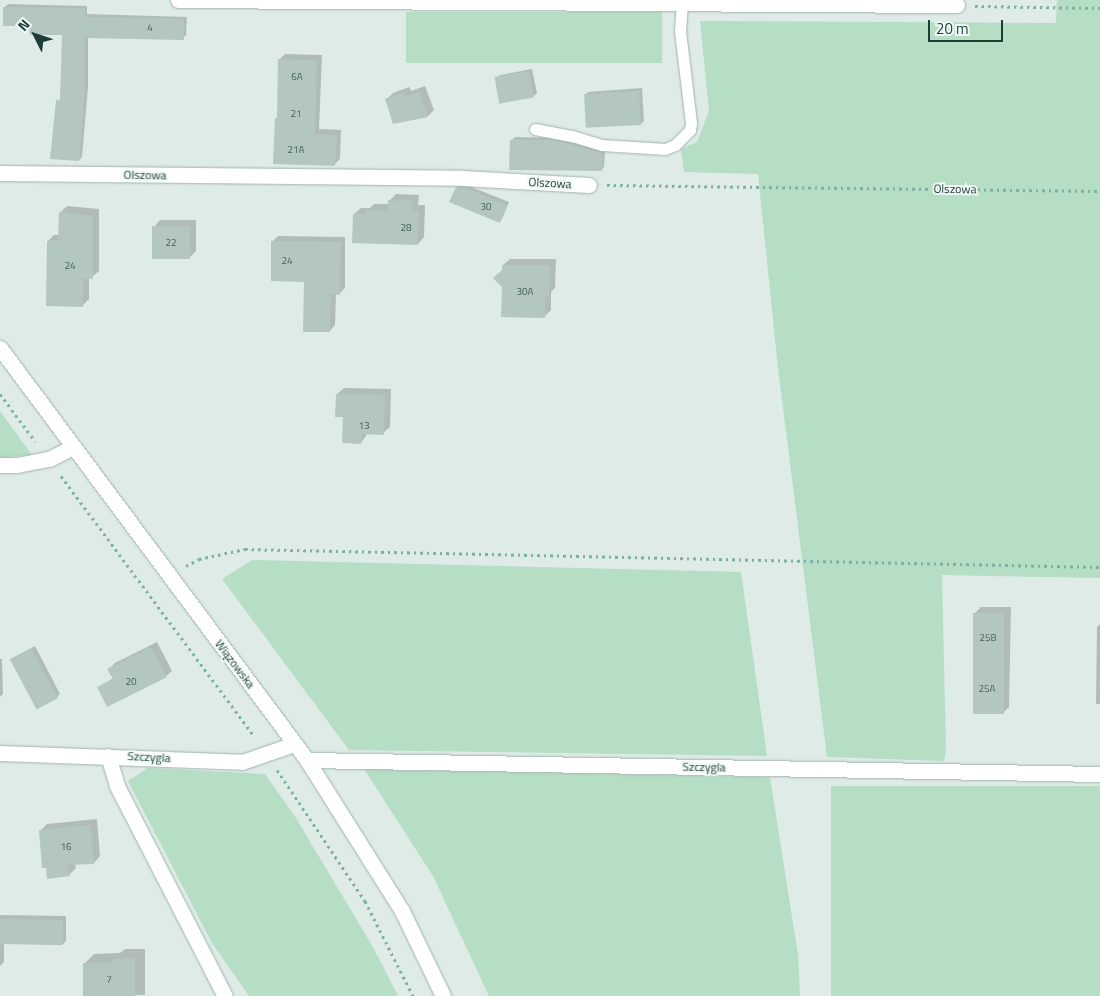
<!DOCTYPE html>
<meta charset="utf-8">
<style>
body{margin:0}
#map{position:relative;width:1100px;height:996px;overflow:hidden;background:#deebe7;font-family:"Titillium Web",sans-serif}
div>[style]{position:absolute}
.green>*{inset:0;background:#b5dec4;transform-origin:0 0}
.shadow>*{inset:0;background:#0003}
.building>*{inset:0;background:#b3c6c0;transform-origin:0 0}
.path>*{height:3px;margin-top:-1.5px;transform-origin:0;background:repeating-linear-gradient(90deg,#7cb1a6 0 2.5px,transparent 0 6.5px)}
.roads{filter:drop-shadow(0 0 1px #a1b3af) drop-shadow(0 0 1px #a1b3af)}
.service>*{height:11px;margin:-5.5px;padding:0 5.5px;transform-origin:5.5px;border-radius:5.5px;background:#fff}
.minor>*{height:15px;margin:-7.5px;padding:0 7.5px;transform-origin:7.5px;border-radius:7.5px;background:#fff}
.secondary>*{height:15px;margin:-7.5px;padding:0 7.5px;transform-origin:7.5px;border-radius:7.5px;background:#fff}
span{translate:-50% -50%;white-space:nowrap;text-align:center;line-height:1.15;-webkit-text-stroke:4px #eff8f4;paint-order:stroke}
.number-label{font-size:10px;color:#435e59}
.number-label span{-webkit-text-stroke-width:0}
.street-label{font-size:12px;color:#1e3c37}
.north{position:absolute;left:10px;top:10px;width:50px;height:50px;-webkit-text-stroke:4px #eff8f4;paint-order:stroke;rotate:311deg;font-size:14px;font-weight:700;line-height:20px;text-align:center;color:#1e3c37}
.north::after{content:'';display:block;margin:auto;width:18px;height:22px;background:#1e3c37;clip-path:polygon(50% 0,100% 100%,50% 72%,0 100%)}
.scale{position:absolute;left:928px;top:20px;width:75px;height:22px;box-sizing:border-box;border:2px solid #1e3c37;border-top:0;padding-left:6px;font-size:15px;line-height:18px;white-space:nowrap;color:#1e3c37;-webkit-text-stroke:4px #eff8f4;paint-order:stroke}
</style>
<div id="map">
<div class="green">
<div style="clip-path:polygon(1057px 0,1100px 0,1100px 578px,942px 575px,946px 750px,944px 761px,827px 757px,778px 368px,758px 174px,684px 172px,681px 149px,697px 142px,709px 111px,700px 21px,1056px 23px)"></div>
<div style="left:406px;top:12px;width:256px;height:51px"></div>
<div style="clip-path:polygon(0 411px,32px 455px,0 458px)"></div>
<div style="clip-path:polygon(252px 560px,741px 572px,767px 756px,349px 750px,222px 579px)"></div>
<div style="clip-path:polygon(148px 768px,265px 774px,296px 818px,373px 947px,398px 996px,249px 996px,212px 943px,128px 781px)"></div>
<div style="clip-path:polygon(364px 769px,770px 777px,798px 955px,800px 996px,489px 996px,433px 876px)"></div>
<div style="left:831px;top:786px;width:269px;height:211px"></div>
</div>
<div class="shadow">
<div style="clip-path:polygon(8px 4px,87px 6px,87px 14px,187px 17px,186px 35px,183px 38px,88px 36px,88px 87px,82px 157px,79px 160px,58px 101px,61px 98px,64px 33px,31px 25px,5px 7px)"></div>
<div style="clip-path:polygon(285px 54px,322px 55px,319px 129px,341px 130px,340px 159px,335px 164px,276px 119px,279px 116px,280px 59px)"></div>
<div style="clip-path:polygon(532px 69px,537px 93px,534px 96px,497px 78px,500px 75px)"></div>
<div style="clip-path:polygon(425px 86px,434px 110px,428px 116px,386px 100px,393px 93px,409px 87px,411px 91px)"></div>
<div style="clip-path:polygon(642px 88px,644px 121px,641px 124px,585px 95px,588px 92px)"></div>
<div style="clip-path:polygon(515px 137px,559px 138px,605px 150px,604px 167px,601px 170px,512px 140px)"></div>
<div style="clip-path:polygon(460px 185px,466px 185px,509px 202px,502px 219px,499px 222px,457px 188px)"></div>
<div style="clip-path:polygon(396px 194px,419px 195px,418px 205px,425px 205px,424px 237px,418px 244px,354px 214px,361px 208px,370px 208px,374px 204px,390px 204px,390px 200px)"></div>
<div style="clip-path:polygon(67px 206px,99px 209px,99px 271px,92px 277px,89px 277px,89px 299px,82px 306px,48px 241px,54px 235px,60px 235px,60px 213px)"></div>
<div style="clip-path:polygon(160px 220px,196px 220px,196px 251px,189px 258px,154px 227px)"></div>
<div style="clip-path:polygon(278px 236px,345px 237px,345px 288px,340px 293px,336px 293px,335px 325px,330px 331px,305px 280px,273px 241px)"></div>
<div style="clip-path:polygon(510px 259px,556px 259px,555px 288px,551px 292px,551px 310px,545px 316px,503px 270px,503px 265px)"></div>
<div style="clip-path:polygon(344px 388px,391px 389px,390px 427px,383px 433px,368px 433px,361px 443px,345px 416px,337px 394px)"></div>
<div style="clip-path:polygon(981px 607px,1011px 607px,1009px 707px,1002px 714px,974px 614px)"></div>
<div style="clip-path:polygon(1100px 624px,1100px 704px,1096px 704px,1097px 627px)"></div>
<div style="clip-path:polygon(157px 642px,172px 671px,166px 676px,99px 688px,113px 678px,109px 669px,115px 663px)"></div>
<div style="clip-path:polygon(35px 646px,60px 694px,57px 697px,11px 660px)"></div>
<div style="clip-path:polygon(0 659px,2px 659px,3px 694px,0 697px)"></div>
<div style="clip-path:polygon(97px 819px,100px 856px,94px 863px,75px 864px,76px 868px,69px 875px,40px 831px,47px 824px)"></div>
<div style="clip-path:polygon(0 915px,66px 916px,66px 941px,62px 945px,4px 943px,4px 962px,0 966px)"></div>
<div style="clip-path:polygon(125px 949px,145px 949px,145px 995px,84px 996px,84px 964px,94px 954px,120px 953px)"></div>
</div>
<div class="building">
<div style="clip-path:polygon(3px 7px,85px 8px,85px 17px,184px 19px,184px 40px,85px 38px,85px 91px,79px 161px,50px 159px,56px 100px,60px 100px,62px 35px,30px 35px,29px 26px,3px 26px)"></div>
<div style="clip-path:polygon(278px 59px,317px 60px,315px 134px,337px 135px,335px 166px,273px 164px,275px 118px,277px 118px)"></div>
<div style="left:529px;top:71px;width:27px;height:35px;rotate:80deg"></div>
<div style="left:639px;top:91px;width:34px;height:55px;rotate:87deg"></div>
<div style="clip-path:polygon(419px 92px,428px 117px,393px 124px,385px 99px,403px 93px,404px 97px)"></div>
<div style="clip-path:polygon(510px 140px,555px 140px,603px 153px,602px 171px,509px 170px)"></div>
<div style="clip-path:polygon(456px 187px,464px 187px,507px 205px,500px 223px,449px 202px)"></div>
<div style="clip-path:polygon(388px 200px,413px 201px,412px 211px,419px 211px,418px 245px,352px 243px,353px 214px,366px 214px,366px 210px,388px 211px)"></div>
<div style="clip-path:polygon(59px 212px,93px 216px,93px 279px,83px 278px,83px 307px,46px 306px,47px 241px,58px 241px)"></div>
<div style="left:190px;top:226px;width:33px;height:38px;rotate:90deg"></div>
<div style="clip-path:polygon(271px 241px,341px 242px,340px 295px,331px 294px,330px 332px,303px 332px,304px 282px,271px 281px)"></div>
<div style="clip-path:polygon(502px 265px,550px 265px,549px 296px,545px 296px,545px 318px,501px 317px,502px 287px,493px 278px,502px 270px)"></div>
<div style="clip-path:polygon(336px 394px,385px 395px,384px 435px,362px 434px,361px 444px,342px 443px,343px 417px,335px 417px)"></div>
<div style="left:973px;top:613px;width:31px;height:101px"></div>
<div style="clip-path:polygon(151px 647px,167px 677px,107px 707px,97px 687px,113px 679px,107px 669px)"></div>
<div style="left:31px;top:648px;width:57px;height:24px;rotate:62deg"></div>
<div style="clip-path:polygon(91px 825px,94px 864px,68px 865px,70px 876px,47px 879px,46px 868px,42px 868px,39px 830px)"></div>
<div style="left:0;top:919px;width:63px;height:25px;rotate:1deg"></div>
<div style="clip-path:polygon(135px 958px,135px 996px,83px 996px,83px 963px,113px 963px,113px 959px)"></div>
</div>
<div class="path">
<div style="left:975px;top:6px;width:125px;rotate:0.9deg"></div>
<div style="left:607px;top:185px;width:493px;rotate:0.7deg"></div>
<div style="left:0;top:394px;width:59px;rotate:53.3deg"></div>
<div style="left:61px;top:476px;width:324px;rotate:53.4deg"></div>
<div style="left:186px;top:566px;width:15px;rotate:-28deg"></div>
<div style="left:199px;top:559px;width:47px;rotate:-12.3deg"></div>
<div style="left:245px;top:549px;width:855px;rotate:1.21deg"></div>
<div style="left:277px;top:770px;width:158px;rotate:56.1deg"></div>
<div style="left:365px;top:901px;width:106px;rotate:63.2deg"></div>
</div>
<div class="roads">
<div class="service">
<div style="left:535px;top:129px;width:38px;rotate:11deg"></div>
<div style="left:572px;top:136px;width:31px;rotate:17deg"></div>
<div style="left:602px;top:145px;width:63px;rotate:3.6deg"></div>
<div style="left:665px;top:149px;width:11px;rotate:-22deg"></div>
<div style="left:675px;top:145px;width:21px;rotate:-45deg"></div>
<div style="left:690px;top:130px;width:7px;rotate:-82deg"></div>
<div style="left:691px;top:123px;width:93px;rotate:-96.8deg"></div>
<div style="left:680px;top:31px;width:29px;rotate:-86deg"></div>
</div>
<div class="minor">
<div style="left:178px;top:0;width:779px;rotate:0.37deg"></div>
<div style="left:0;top:173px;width:463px;rotate:0.6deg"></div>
<div style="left:463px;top:178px;width:126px;rotate:3.2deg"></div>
<div style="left:0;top:465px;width:17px"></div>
<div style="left:17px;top:465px;width:33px;rotate:-11deg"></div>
<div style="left:49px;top:459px;width:27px;rotate:-27deg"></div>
<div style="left:0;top:753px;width:242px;rotate:2.1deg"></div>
<div style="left:242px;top:762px;width:55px;rotate:-19.1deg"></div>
<div style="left:108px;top:756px;width:31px;rotate:73deg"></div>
<div style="left:117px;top:786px;width:236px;rotate:62.8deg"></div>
<div style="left:307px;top:760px;width:793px;rotate:1.01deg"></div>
</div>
<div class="secondary">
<div style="left:0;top:348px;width:514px;rotate:53.31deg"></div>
<div style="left:307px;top:760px;width:178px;rotate:57.8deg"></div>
<div style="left:402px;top:911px;width:94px;rotate:64.2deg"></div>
</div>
</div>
<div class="number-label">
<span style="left:150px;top:28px">4</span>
<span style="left:297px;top:77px">6A</span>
<span style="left:296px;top:114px">21</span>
<span style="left:296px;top:150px">21A</span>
<span style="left:486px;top:207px">30</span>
<span style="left:406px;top:228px">28</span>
<span style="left:171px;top:243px">22</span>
<span style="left:287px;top:261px">24</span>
<span style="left:70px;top:266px">24</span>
<span style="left:525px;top:292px">30A</span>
<span style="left:364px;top:426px">13</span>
<span style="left:988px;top:638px">25B</span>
<span style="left:131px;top:682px">20</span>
<span style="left:987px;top:689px">25A</span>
<span style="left:66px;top:847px">16</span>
<span style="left:109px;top:980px">7</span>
</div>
<div class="street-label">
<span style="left:145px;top:175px;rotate:1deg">Olszowa</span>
<span style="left:550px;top:183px;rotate:3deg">Olszowa</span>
<span style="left:955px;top:189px;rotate:1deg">Olszowa</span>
<span style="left:235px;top:664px;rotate:53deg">Wiązowska</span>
<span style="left:149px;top:757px;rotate:3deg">Szczygla</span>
<span style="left:704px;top:767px;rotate:1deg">Szczygla</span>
</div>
<div class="north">N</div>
<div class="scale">20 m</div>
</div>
